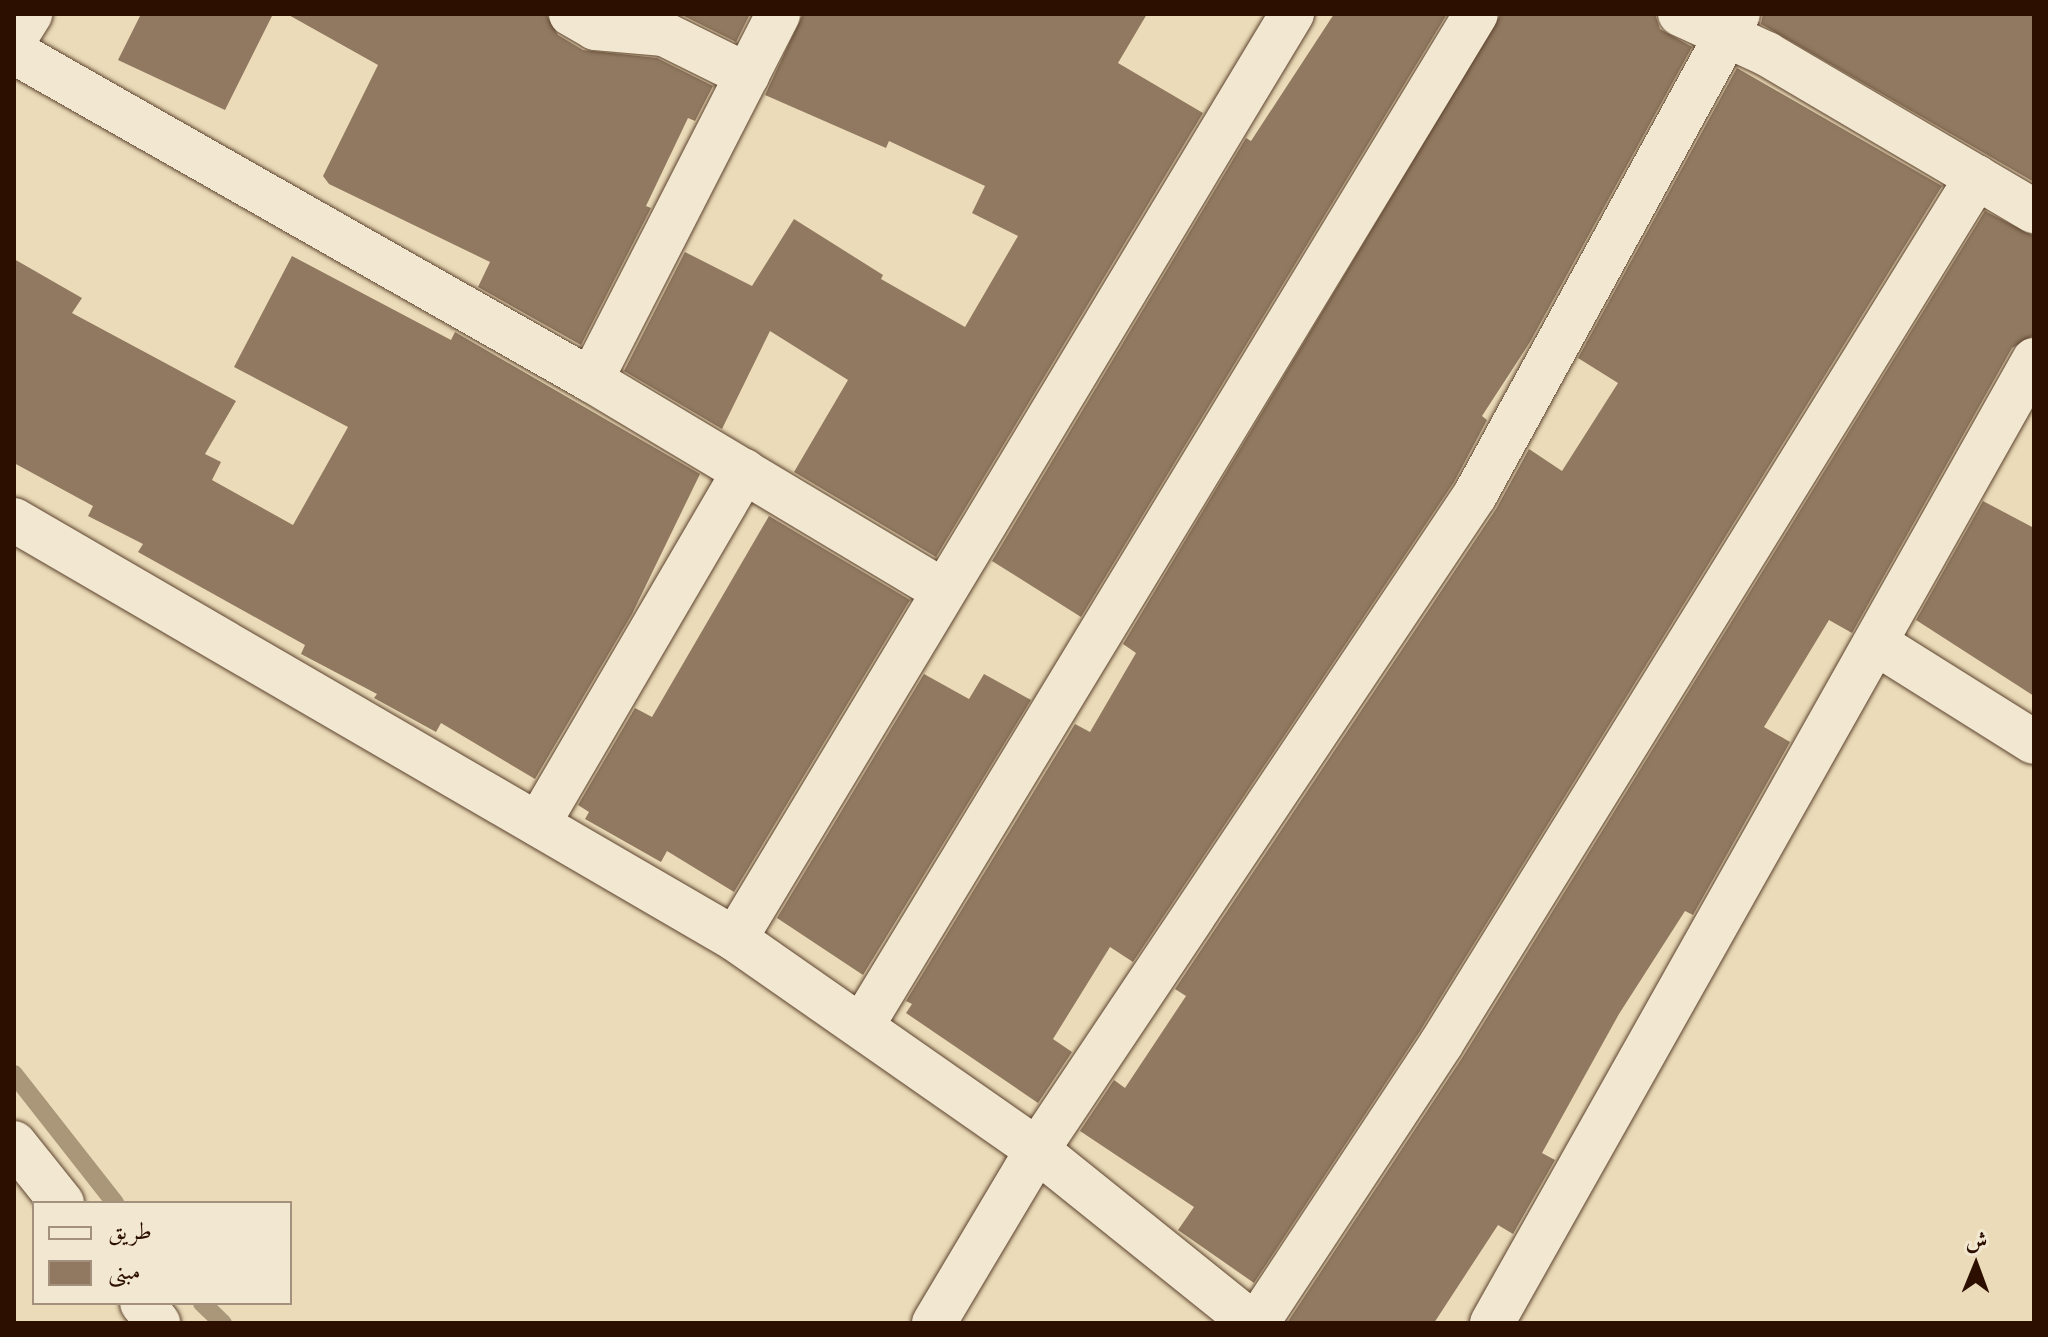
<!DOCTYPE html>
<meta charset="utf-8">
<style>
body{margin:0}
#map{position:relative;width:2048px;height:1337px;overflow:hidden;background:#ebdbb8;font-family:"IM FELL Double Pica",Amiri,serif}
div>[style]{position:absolute}
.stream>*{height:18px;margin:-9px;padding:0 9px;transform-origin:9px;border-radius:9px;background:#aa9679}
.building>*{inset:0;background:#907960}
.roads{filter:drop-shadow(0 0 2px #5c422e) drop-shadow(0 0 2px #5c422e)}
.minor>*{height:44px;margin:-22px;padding:0 22px;transform-origin:22px;border-radius:22px;background:#f2e8d1}
span{translate:-50% -50%;white-space:nowrap;text-align:center;line-height:1.15;-webkit-text-stroke:7px #f2e8d1;paint-order:stroke}
.frame{position:absolute;inset:0;border:16px solid #2d0f00;pointer-events:none}
.legend{position:absolute;left:32px;top:1201px;width:260px;height:104px;box-sizing:border-box;background:#f2e8d1;border:2px solid #a3917d;margin:0;padding:10px 14px;list-style:none;font-size:24px;color:#2d0f00}
.legend li{display:flex;align-items:center;gap:16px;height:40px}
.legend b{width:40px;border:2px solid #a3917d}
.north{position:absolute;left:1936px;top:1225px;width:80px;height:80px;-webkit-text-stroke:6px #f2e8d1;paint-order:stroke;rotate:1deg;font-size:22px;font-weight:700;line-height:32px;text-align:center;color:#2d0f00}
.north::after{content:'';display:block;margin:auto;width:28px;height:36px;background:#2d0f00;clip-path:polygon(50% 0,100% 100%,50% 72%,0 100%)}
</style>
<div id="map">
<div class="stream">
<div style="left:14px;top:1074px;width:164px;rotate:51.9deg"></div>
<div style="left:202px;top:1303px;width:29px;rotate:44deg"></div>
</div>
<div class="building">
<div style="clip-path:polygon(141px 14px,273px 14px,225px 110px,118px 60px)"></div>
<div style="clip-path:polygon(287px 14px,546px 14px,558px 35px,583px 50px,657px 58px,713px 86px,695px 121px,688px 118px,646px 206px,651px 208px,581px 345px,478px 287px,490px 262px,329px 184px,323px 176px,378px 65px)"></div>
<div style="clip-path:polygon(680px 14px,750px 14px,736px 42px)"></div>
<div style="clip-path:polygon(803px 14px,1147px 14px,1118px 63px,1203px 113px,936px 557px,794px 472px,848px 380px,770px 331px,722px 429px,624px 371px,685px 252px,752px 286px,794px 219px,883px 275px,881px 279px,965px 327px,1018px 236px,972px 213px,985px 186px,889px 141px,886px 148px,765px 95px)"></div>
<div style="clip-path:polygon(1334px 14px,1447px 14px,1081px 617px,992px 561px,1246px 138px,1251px 141px)"></div>
<div style="clip-path:polygon(1501px 14px,1655px 14px,1660px 29px,1692px 47px,1530px 342px,1482px 416px,1487px 420px,1454px 482px,1133px 962px,1110px 947px,1053px 1039px,1072px 1052px,1038px 1103px,906px 1013px,912px 1004px,906px 1001px,1075px 724px,1090px 732px,1136px 653px,1123px 644px)"></div>
<div style="clip-path:polygon(1763px 14px,2034px 14px,2034px 182px,1761px 24px)"></div>
<div style="clip-path:polygon(1737px 68px,1942px 186px,1420px 1031px,1254px 1283px,1178px 1230px,1194px 1207px,1080px 1131px,1114px 1080px,1125px 1088px,1186px 996px,1175px 989px,1496px 509px,1529px 449px,1562px 471px,1618px 383px,1578px 358px)"></div>
<div style="clip-path:polygon(1985px 211px,2034px 236px,2034px 335px,2012px 348px,1852px 633px,1829px 620px,1764px 727px,1790px 742px,1693px 915px,1685px 911px,1619px 1014px,1542px 1153px,1555px 1160px,1513px 1234px,1498px 1225px,1434px 1323px,1287px 1323px,1462px 1058px)"></div>
<div style="clip-path:polygon(292px 256px,451px 340px,455px 332px,700px 474px,632px 614px,535px 779px,441px 723px,436px 732px,374px 698px,377px 694px,301px 654px,305px 645px,138px 552px,143px 544px,88px 516px,93px 506px,14px 463px,14px 259px,82px 298px,72px 313px,236px 401px,205px 454px,221px 462px,212px 480px,293px 525px,348px 427px,234px 367px)"></div>
<div style="clip-path:polygon(1983px 501px,2034px 528px,2034px 696px,1916px 620px)"></div>
<div style="clip-path:polygon(769px 516px,910px 600px,734px 892px,667px 851px,661px 862px,585px 819px,589px 812px,578px 805px,635px 708px,652px 717px)"></div>
<div style="clip-path:polygon(924px 674px,969px 699px,984px 674px,1031px 700px,863px 975px,777px 918px)"></div>
</div>
<div class="roads">
<div class="minor">
<div style="left:571px;top:14px;width:28px;rotate:30deg"></div>
<div style="left:595px;top:28px;width:69px;rotate:5deg"></div>
<div style="left:664px;top:34px;width:93px;rotate:26.3deg"></div>
<div style="left:1680px;top:14px;width:96px;rotate:24.7deg"></div>
<div style="left:1767px;top:54px;width:310px;rotate:30.5deg"></div>
<div style="left:14px;top:40px;width:31px;rotate:-58deg"></div>
<div style="left:14px;top:52px;width:664px;rotate:29.62deg"></div>
<div style="left:591px;top:380px;width:409px;rotate:30.9deg"></div>
<div style="left:591px;top:380px;width:411px;rotate:-62.9deg"></div>
<div style="left:14px;top:520px;width:834px;rotate:30.16deg"></div>
<div style="left:735px;top:939px;width:368px;rotate:34.9deg"></div>
<div style="left:1037px;top:1150px;width:276px;rotate:38.8deg"></div>
<div style="left:1876px;top:643px;width:186px;rotate:32.1deg"></div>
<div style="left:538px;top:824px;width:409px;rotate:-59.7deg"></div>
<div style="left:735px;top:939px;width:1080px;rotate:-58.95deg"></div>
<div style="left:863px;top:1024px;width:1181px;rotate:-58.75deg"></div>
<div style="left:14px;top:1143px;width:77px;rotate:51.3deg"></div>
<div style="left:142px;top:1303px;width:26px;rotate:51deg"></div>
<div style="left:934px;top:1323px;width:201px;rotate:-59.2deg"></div>
<div style="left:1037px;top:1150px;width:788px;rotate:-56.23deg"></div>
<div style="left:1475px;top:495px;width:548px;rotate:-61.33deg"></div>
<div style="left:1257px;top:1323px;width:334px;rotate:-56.6deg"></div>
<div style="left:1441px;top:1044px;width:1019px;rotate:-58.27deg"></div>
<div style="left:1492px;top:1323px;width:1105px;rotate:-60.63deg"></div>
</div>
</div>
<div class="frame"></div>
<ul class="legend">
<li><b style="height:10px;background:#f2e8d1"></b>طريق</li>
<li><b style="height:22px;background:#907960"></b>مبنى</li>
</ul>
<div class="north">ش</div>
</div>
